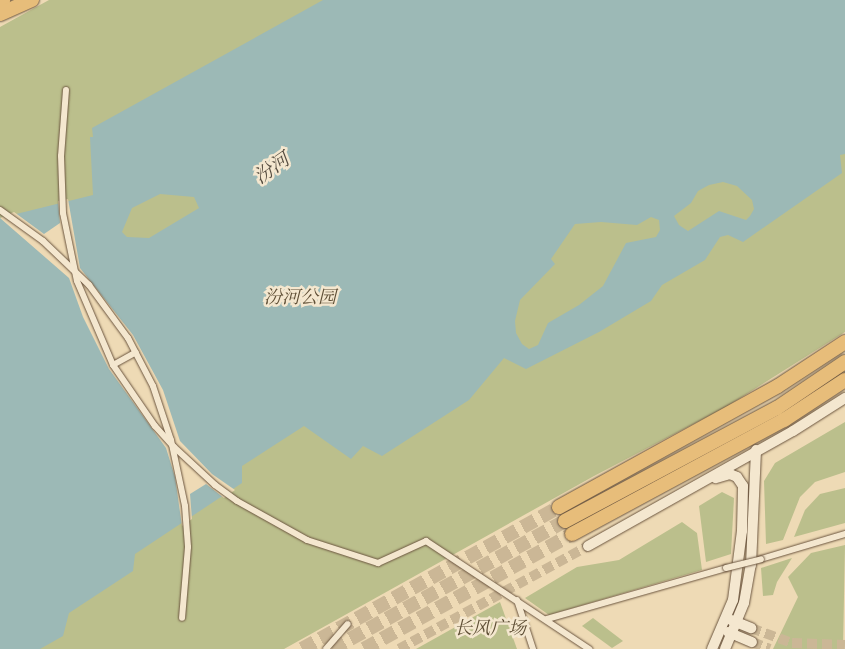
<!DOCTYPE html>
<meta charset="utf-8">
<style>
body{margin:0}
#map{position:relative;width:845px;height:649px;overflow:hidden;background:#eedab5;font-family:Vollkorn,"Noto Serif SC",serif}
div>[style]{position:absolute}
.green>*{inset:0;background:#bbbf8c}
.water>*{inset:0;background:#9cb9b6}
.pier>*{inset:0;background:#eedab5}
.tertiary-tunnel>*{height:10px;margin-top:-5px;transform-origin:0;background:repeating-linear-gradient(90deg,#cbb796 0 10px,transparent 0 15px)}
.trunk-tunnel>*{height:14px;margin-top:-7px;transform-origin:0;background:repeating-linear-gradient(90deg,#cbb796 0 14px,transparent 0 21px)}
.roads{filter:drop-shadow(0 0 1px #6b553f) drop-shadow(0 0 1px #6b553f)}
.pedestrian>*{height:6px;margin:-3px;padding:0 3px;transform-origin:3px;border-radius:3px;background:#f4e7cf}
.tertiary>*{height:10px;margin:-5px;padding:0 5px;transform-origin:5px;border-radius:5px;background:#f4e7cf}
.trunk>*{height:14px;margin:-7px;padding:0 7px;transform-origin:7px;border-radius:7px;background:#e7bd7a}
.bridges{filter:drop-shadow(0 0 1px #6b553f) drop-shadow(0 0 1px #6b553f)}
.pedestrian-bridge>*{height:6px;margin:-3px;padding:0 3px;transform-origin:3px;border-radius:3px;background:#f4e7cf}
span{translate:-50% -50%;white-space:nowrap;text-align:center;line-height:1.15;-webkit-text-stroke:5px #f4e7cf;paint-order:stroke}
.park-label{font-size:18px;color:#5e4e35;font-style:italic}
.water-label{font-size:19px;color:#564d40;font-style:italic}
</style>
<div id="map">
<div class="green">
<div style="clip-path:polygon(49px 0,845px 0,845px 332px,726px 407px,594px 476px,284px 649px,0 649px,0 27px)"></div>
<div style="clip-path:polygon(845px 422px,845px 472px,815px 482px,800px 497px,783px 540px,766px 544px,764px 481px,775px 463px)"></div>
<div style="clip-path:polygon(845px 488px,845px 523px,794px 537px,805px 510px,820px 494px)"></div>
<div style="clip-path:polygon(722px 492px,734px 498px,731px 554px,706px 562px,699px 506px)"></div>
<div style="clip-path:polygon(682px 522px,697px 533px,702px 570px,549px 615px,525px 598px,577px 567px,619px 560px)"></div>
<div style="clip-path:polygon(845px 545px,843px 649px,773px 649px,798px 597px,788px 577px,811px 553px)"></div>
<div style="clip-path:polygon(792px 558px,777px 582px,773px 595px,763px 596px,761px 568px)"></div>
<div style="clip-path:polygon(500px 602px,517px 649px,416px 649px)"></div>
<div style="clip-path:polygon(593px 618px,623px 641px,612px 648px,582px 626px)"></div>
</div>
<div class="water">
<div style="clip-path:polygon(evenodd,323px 0,845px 0,845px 154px,840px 155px,842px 173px,743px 242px,728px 235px,720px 237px,705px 260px,662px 285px,651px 301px,599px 332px,526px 369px,504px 358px,469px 400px,382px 456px,363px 446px,351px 459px,304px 426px,242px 466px,242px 483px,135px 554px,133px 571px,69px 613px,63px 636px,40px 649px,0 649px,0 218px,93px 195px,90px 137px,93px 137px,92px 128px,323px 0,723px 182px,737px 186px,752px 200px,754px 209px,750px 216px,746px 220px,719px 211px,688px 231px,679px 225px,674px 216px,691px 203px,698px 191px,709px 185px,723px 182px,323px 0,160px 194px,194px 197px,199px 208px,149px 238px,127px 237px,122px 232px,132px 208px,160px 194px,323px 0,651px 217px,659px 220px,660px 230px,656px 237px,626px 243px,603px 286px,579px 305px,548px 323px,538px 345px,529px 349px,522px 344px,516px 333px,515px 321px,520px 300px,555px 264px,551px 259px,575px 224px,601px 222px,637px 225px,651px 217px)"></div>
</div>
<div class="pier">
<div style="clip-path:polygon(68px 199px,80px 268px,133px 335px,163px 390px,180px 441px,212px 474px,235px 490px,224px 498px,206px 484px,190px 494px,192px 519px,182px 526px,175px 477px,166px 448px,109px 369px,83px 317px,69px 278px,0 218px,14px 212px,44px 234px,60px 223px,58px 201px)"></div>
</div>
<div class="tertiary-tunnel">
<div style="left:751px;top:628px;width:44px;rotate:20.1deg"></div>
<div style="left:792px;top:643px;width:53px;rotate:2.2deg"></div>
<div style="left:752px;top:642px;width:19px;rotate:21deg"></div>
<div style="left:399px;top:649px;width:215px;rotate:-28.6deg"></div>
</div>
<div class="trunk-tunnel">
<div style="left:302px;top:649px;width:294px;rotate:-28.9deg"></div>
<div style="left:332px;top:649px;width:266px;rotate:-28.8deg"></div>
<div style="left:364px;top:649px;width:238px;rotate:-28.9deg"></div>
</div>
<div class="roads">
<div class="pedestrian">
<div style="left:66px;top:90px;width:66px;rotate:94.3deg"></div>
<div style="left:61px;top:156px;width:57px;rotate:88deg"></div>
<div style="left:63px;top:213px;width:69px;rotate:78.4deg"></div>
<div style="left:77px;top:281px;width:91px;rotate:66.8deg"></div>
<div style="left:113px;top:365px;width:74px;rotate:55.5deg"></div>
<div style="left:155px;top:426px;width:28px;rotate:48deg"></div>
<div style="left:174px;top:447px;width:56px;rotate:42.8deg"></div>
<div style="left:215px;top:485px;width:27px;rotate:36deg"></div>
<div style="left:237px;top:501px;width:80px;rotate:29.1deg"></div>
<div style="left:307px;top:540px;width:75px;rotate:17.9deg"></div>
<div style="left:378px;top:563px;width:53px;rotate:-24.6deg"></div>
<div style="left:426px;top:541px;width:196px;rotate:33.5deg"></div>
<div style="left:0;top:210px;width:53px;rotate:35.8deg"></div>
<div style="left:43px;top:241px;width:64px;rotate:43.7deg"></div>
<div style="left:89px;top:285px;width:66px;rotate:53.7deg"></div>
<div style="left:128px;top:338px;width:54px;rotate:62.5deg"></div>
<div style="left:153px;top:386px;width:57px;rotate:71.6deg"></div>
<div style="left:171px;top:440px;width:67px;rotate:78deg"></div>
<div style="left:185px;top:506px;width:41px;rotate:85.8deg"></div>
<div style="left:188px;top:547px;width:71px;rotate:94.8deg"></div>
<div style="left:113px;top:365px;width:26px;rotate:-29deg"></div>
<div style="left:761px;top:559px;width:88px;rotate:-16.6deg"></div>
<div style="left:517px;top:600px;width:52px;rotate:71.9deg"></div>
<div style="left:547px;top:619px;width:186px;rotate:-15.9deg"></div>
<div style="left:326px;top:649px;width:33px;rotate:-49deg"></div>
</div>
<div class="tertiary">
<div style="left:588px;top:546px;width:235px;rotate:-29.3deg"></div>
<div style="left:793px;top:431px;width:62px;rotate:-32.4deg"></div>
<div style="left:731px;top:620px;width:22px;rotate:22deg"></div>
<div style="left:728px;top:632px;width:26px;rotate:23deg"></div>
<div style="left:712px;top:649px;width:53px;rotate:-66.8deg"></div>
<div style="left:733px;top:600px;width:70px;rotate:-82.6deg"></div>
<div style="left:742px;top:531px;width:45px;rotate:-88.7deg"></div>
<div style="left:743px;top:486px;width:11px;rotate:-124deg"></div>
<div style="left:737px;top:477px;width:8px;rotate:-157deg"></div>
<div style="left:730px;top:474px;width:15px;rotate:164deg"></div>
<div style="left:725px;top:649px;width:50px;rotate:-67.6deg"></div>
<div style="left:744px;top:603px;width:39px;rotate:-80deg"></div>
<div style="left:751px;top:565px;width:115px;rotate:-87.5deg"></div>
</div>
<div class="trunk">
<div style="left:0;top:2px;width:4px;rotate:-34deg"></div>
<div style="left:0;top:14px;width:35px;rotate:-24deg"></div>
<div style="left:559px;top:507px;width:250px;rotate:-28.9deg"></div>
<div style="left:778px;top:386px;width:80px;rotate:-33.3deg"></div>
<div style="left:565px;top:521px;width:240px;rotate:-28.1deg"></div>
<div style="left:777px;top:408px;width:82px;rotate:-34.1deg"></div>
<div style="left:572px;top:534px;width:241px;rotate:-28.3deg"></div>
<div style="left:784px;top:420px;width:73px;rotate:-33.3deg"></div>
</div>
</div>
<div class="bridges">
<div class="pedestrian-bridge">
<div style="left:726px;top:568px;width:36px;rotate:-14deg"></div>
</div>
</div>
<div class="park-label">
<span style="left:300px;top:299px">汾河公园</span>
<span style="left:490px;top:630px">长风广场</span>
</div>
<div class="water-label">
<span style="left:273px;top:170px;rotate:-35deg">汾河</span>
</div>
</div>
